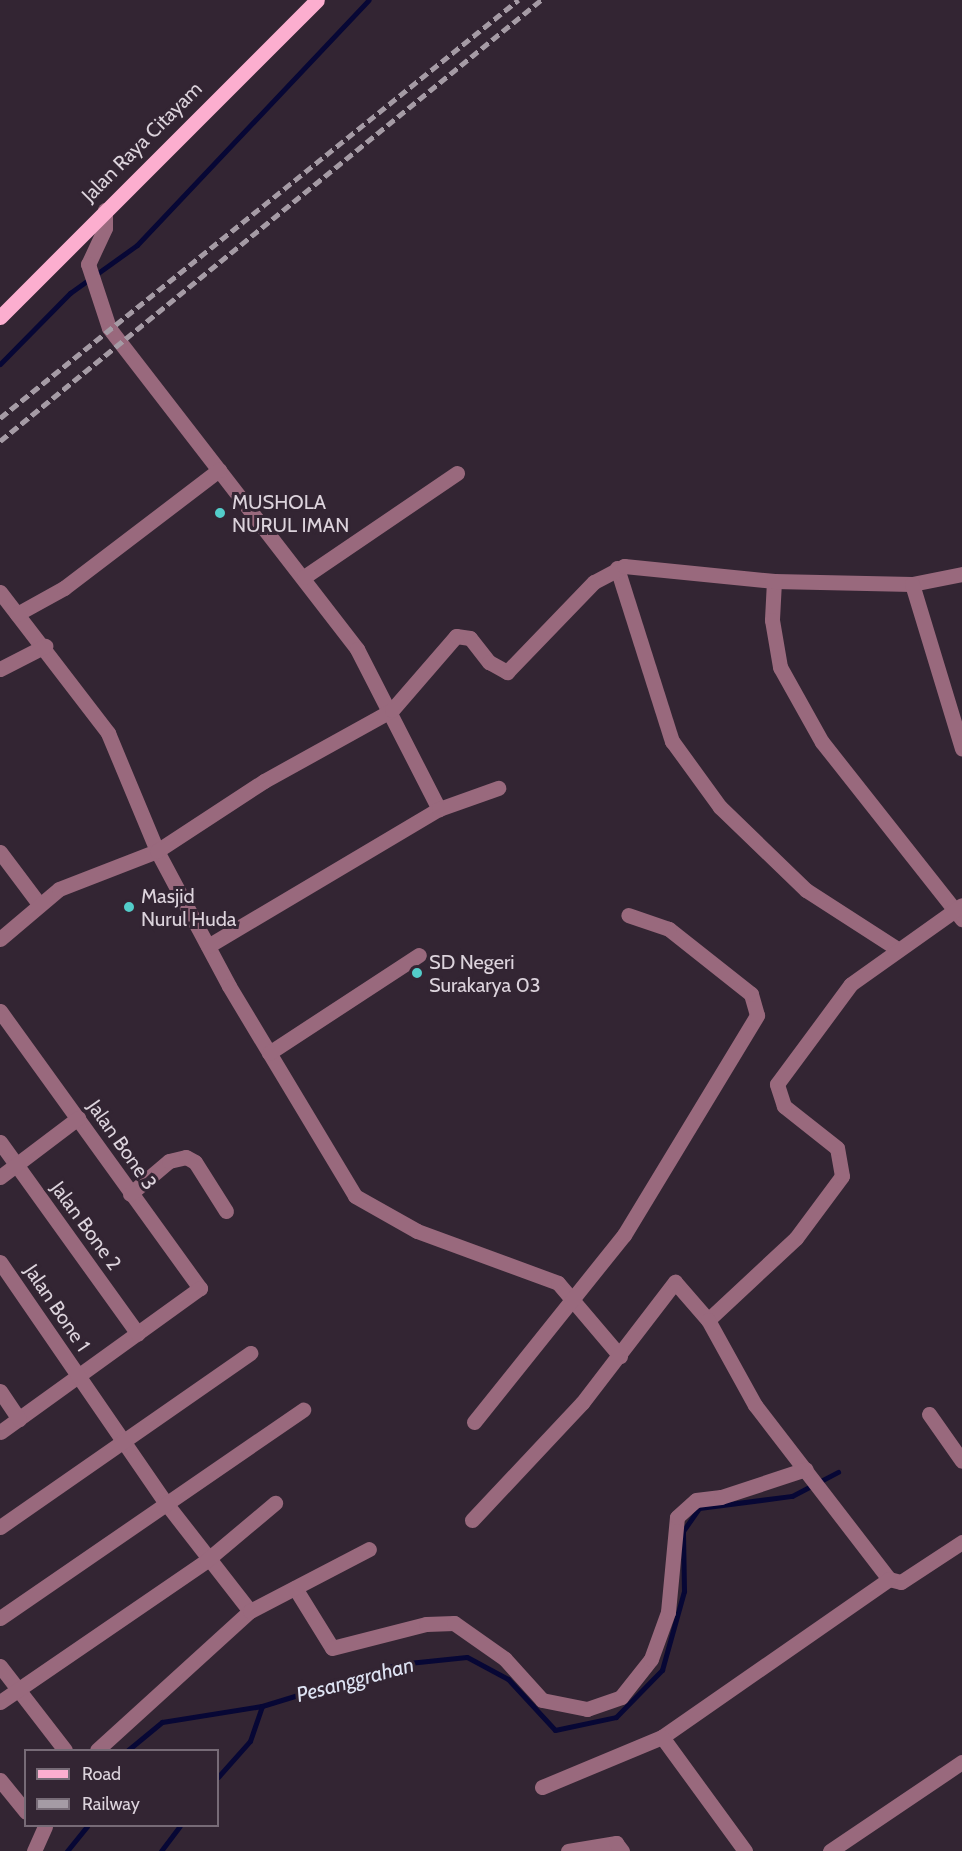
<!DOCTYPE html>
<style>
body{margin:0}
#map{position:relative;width:962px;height:1851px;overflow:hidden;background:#332533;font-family:Cabin,sans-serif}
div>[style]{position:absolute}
.stream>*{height:5px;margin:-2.5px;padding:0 2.5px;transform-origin:2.5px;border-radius:2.5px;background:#070735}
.minor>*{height:15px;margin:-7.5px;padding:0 7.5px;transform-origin:7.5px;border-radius:7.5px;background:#99697d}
.major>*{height:15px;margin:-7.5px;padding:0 7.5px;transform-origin:7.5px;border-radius:7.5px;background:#fcaecf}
.rail>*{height:4.5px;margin-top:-2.25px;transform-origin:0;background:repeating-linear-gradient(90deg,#a59ba5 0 9px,transparent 0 13.5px)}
.dots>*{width:16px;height:16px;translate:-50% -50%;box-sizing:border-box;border:3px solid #332533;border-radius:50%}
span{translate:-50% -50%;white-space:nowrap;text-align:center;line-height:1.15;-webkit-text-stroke:6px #332533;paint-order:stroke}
.street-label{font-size:20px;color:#dcd3dc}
.poi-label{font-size:20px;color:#dcd3dc}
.left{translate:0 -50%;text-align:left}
.water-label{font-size:21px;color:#dee3f3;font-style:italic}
.legend{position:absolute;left:24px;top:1749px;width:195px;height:78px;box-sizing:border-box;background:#332533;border:2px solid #776b77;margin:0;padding:8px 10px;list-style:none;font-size:18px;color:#dcd3dc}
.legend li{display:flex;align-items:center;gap:12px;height:30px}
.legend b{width:30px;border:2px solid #776b77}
</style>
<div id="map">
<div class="stream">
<div style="left:0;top:364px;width:100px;rotate:-45.4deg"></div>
<div style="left:70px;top:293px;width:82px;rotate:-35.6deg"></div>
<div style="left:137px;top:245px;width:337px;rotate:-46.6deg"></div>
<div style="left:128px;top:1750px;width:44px;rotate:-39.5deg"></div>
<div style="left:162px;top:1722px;width:101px;rotate:-9.1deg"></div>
<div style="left:262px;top:1706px;width:143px;rotate:-17deg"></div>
<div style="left:399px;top:1664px;width:68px;rotate:-5.9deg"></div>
<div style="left:467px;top:1657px;width:47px;rotate:28.2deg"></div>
<div style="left:508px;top:1679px;width:69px;rotate:47.3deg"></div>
<div style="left:555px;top:1730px;width:62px;rotate:-12deg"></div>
<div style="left:616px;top:1717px;width:66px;rotate:-45.6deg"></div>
<div style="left:662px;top:1670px;width:82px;rotate:-74.4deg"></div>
<div style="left:684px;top:1591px;width:60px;rotate:-91deg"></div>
<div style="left:683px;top:1531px;width:28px;rotate:-55deg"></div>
<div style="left:699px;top:1508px;width:94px;rotate:-7.4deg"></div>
<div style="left:792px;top:1496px;width:52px;rotate:-27.6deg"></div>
<div style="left:218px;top:1777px;width:48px;rotate:-48.4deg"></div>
<div style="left:250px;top:1741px;width:37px;rotate:-71deg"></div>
<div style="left:67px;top:1851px;width:32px;rotate:-51deg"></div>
<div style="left:161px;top:1851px;width:31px;rotate:-53deg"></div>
</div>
<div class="minor">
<div style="left:105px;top:210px;width:18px;rotate:90deg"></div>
<div style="left:105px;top:228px;width:40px;rotate:115deg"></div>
<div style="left:88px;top:264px;width:67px;rotate:71.8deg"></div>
<div style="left:109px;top:328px;width:406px;rotate:52.3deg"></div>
<div style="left:357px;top:649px;width:180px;rotate:62.9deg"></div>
<div style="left:617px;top:568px;width:182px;rotate:72.4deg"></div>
<div style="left:672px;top:741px;width:82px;rotate:54deg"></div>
<div style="left:720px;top:807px;width:120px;rotate:44deg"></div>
<div style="left:806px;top:890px;width:107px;rotate:32.8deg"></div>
<div style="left:304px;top:577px;width:185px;rotate:-34.2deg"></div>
<div style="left:774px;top:581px;width:39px;rotate:93deg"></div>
<div style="left:772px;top:620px;width:48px;rotate:80.3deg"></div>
<div style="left:780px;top:667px;width:86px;rotate:60.8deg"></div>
<div style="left:822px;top:742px;width:226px;rotate:51.7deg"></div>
<div style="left:912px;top:584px;width:51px;rotate:-11.3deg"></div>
<div style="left:0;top:592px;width:178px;rotate:52.5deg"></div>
<div style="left:108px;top:733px;width:128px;rotate:67.4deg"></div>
<div style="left:157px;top:851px;width:153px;rotate:61.9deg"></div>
<div style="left:229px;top:986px;width:245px;rotate:59deg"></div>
<div style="left:355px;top:1196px;width:71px;rotate:29.4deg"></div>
<div style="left:417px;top:1231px;width:150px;rotate:20.2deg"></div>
<div style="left:558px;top:1283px;width:96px;rotate:49.7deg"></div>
<div style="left:17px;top:614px;width:54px;rotate:-29deg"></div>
<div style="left:64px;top:588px;width:195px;rotate:-37.3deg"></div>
<div style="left:0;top:669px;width:51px;rotate:-27.1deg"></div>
<div style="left:0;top:852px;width:65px;rotate:53.1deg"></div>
<div style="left:0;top:939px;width:77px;rotate:-40.3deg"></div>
<div style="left:59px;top:889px;width:105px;rotate:-21.2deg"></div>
<div style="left:157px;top:851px;width:128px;rotate:-33.2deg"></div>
<div style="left:264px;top:781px;width:146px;rotate:-29deg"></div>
<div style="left:392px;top:710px;width:98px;rotate:-49.1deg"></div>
<div style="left:456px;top:636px;width:14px;rotate:8deg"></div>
<div style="left:470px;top:638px;width:31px;rotate:52deg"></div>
<div style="left:489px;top:662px;width:21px;rotate:29deg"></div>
<div style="left:507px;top:672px;width:125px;rotate:-46deg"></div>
<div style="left:594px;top:582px;width:34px;rotate:-28deg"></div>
<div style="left:624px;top:566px;width:151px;rotate:5.7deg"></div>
<div style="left:774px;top:581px;width:138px;rotate:1.2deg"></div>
<div style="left:912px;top:584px;width:172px;rotate:73.1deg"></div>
<div style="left:208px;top:946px;width:269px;rotate:-30.7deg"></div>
<div style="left:439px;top:809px;width:63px;rotate:-19.6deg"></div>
<div style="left:0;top:1011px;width:342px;rotate:54.2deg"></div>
<div style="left:200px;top:1288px;width:246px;rotate:144.2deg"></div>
<div style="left:269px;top:1053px;width:179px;rotate:-33.2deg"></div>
<div style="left:0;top:1142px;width:236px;rotate:54.3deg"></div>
<div style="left:0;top:1177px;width:98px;rotate:-37.1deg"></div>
<div style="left:130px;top:1194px;width:51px;rotate:-40.2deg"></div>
<div style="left:169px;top:1161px;width:17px;rotate:-13deg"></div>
<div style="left:186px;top:1157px;width:10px;rotate:29deg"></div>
<div style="left:195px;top:1162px;width:58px;rotate:57.7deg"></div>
<div style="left:0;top:1262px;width:291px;rotate:55.5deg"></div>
<div style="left:165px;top:1502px;width:138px;rotate:52.1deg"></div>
<div style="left:708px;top:1320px;width:120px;rotate:-43deg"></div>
<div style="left:796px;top:1238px;width:77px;rotate:-53.4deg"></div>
<div style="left:842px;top:1176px;width:28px;rotate:-100deg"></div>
<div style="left:837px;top:1148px;width:68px;rotate:-141.6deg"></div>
<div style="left:784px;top:1106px;width:23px;rotate:-108deg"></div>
<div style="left:777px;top:1084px;width:124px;rotate:-53.5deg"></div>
<div style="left:851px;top:984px;width:136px;rotate:-35.4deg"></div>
<div style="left:0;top:1391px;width:34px;rotate:56deg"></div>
<div style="left:929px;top:1414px;width:57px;rotate:54.9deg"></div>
<div style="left:474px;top:1422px;width:240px;rotate:-51.3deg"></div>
<div style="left:624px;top:1235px;width:257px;rotate:-58.8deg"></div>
<div style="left:757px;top:1015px;width:22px;rotate:-106deg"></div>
<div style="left:751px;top:994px;width:105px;rotate:-141.6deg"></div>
<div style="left:669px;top:929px;width:43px;rotate:-161.1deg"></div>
<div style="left:472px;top:1520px;width:161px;rotate:-46.8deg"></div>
<div style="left:582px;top:1403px;width:153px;rotate:-52.5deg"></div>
<div style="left:675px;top:1282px;width:50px;rotate:49deg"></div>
<div style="left:708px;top:1320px;width:97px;rotate:61.1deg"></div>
<div style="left:755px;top:1405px;width:220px;rotate:52.4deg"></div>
<div style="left:889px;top:1579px;width:12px;rotate:14deg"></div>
<div style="left:901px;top:1582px;width:73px;rotate:-33.3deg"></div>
<div style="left:0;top:1527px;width:305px;rotate:-34.8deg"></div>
<div style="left:295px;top:1588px;width:70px;rotate:58.3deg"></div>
<div style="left:332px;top:1648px;width:97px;rotate:-14.3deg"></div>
<div style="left:426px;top:1624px;width:28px;rotate:-2deg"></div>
<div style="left:454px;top:1623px;width:62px;rotate:35.2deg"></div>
<div style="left:505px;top:1659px;width:55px;rotate:47.9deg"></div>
<div style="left:542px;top:1700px;width:46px;rotate:11.3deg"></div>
<div style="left:587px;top:1709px;width:36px;rotate:-19deg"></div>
<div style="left:621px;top:1697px;width:48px;rotate:-51.7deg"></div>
<div style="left:651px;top:1659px;width:50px;rotate:-70.1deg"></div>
<div style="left:668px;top:1612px;width:95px;rotate:-84.6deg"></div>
<div style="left:677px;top:1517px;width:25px;rotate:-42deg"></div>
<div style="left:696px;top:1500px;width:25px;rotate:-7deg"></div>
<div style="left:721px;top:1497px;width:89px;rotate:-18.2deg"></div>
<div style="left:0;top:1618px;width:368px;rotate:-34.5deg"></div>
<div style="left:0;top:1666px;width:106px;rotate:52.3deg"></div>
<div style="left:0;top:1702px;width:251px;rotate:-34.4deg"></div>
<div style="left:207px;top:1560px;width:89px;rotate:-40deg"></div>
<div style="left:662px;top:1737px;width:277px;rotate:-34.8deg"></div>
<div style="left:97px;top:1750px;width:207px;rotate:-42.3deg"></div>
<div style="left:250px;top:1611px;width:134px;rotate:-27.5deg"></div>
<div style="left:0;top:1780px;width:41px;rotate:50.9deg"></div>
<div style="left:542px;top:1787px;width:130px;rotate:-22.6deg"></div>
<div style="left:662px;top:1737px;width:141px;rotate:53.9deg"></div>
<div style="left:34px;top:1851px;width:27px;rotate:-66deg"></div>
<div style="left:568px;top:1851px;width:49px;rotate:-9.5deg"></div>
<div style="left:616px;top:1843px;width:10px;rotate:53deg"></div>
<div style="left:830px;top:1851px;width:159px;rotate:-34deg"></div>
</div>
<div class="major">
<div style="left:0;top:317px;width:448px;rotate:-45deg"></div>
</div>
<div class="rail">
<div style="left:0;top:418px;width:666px;rotate:-38.9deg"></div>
<div style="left:0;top:441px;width:698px;rotate:-39.19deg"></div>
</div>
<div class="dots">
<div style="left:220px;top:513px;background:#53cdca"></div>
<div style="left:129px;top:907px;background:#53cdca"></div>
<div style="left:417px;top:973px;background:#53cdca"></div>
</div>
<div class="street-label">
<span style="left:142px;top:142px;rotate:-45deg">Jalan Raya Citayam</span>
<span style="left:122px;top:1145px;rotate:55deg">Jalan Bone 3</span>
<span style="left:86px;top:1226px;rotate:54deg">Jalan Bone 2</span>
<span style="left:57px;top:1308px;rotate:56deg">Jalan Bone 1</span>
</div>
<div class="poi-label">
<span class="left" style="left:232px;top:514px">MUSHOLA<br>NURUL IMAN</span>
<span class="left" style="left:141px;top:908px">Masjid<br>Nurul Huda</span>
<span class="left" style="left:429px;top:974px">SD Negeri<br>Surakarya 03</span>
</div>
<div class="water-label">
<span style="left:355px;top:1680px;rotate:-15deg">Pesanggrahan</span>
</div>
<ul class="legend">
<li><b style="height:8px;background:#fcaecf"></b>Road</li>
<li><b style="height:8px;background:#a59ba5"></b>Railway</li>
</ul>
</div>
